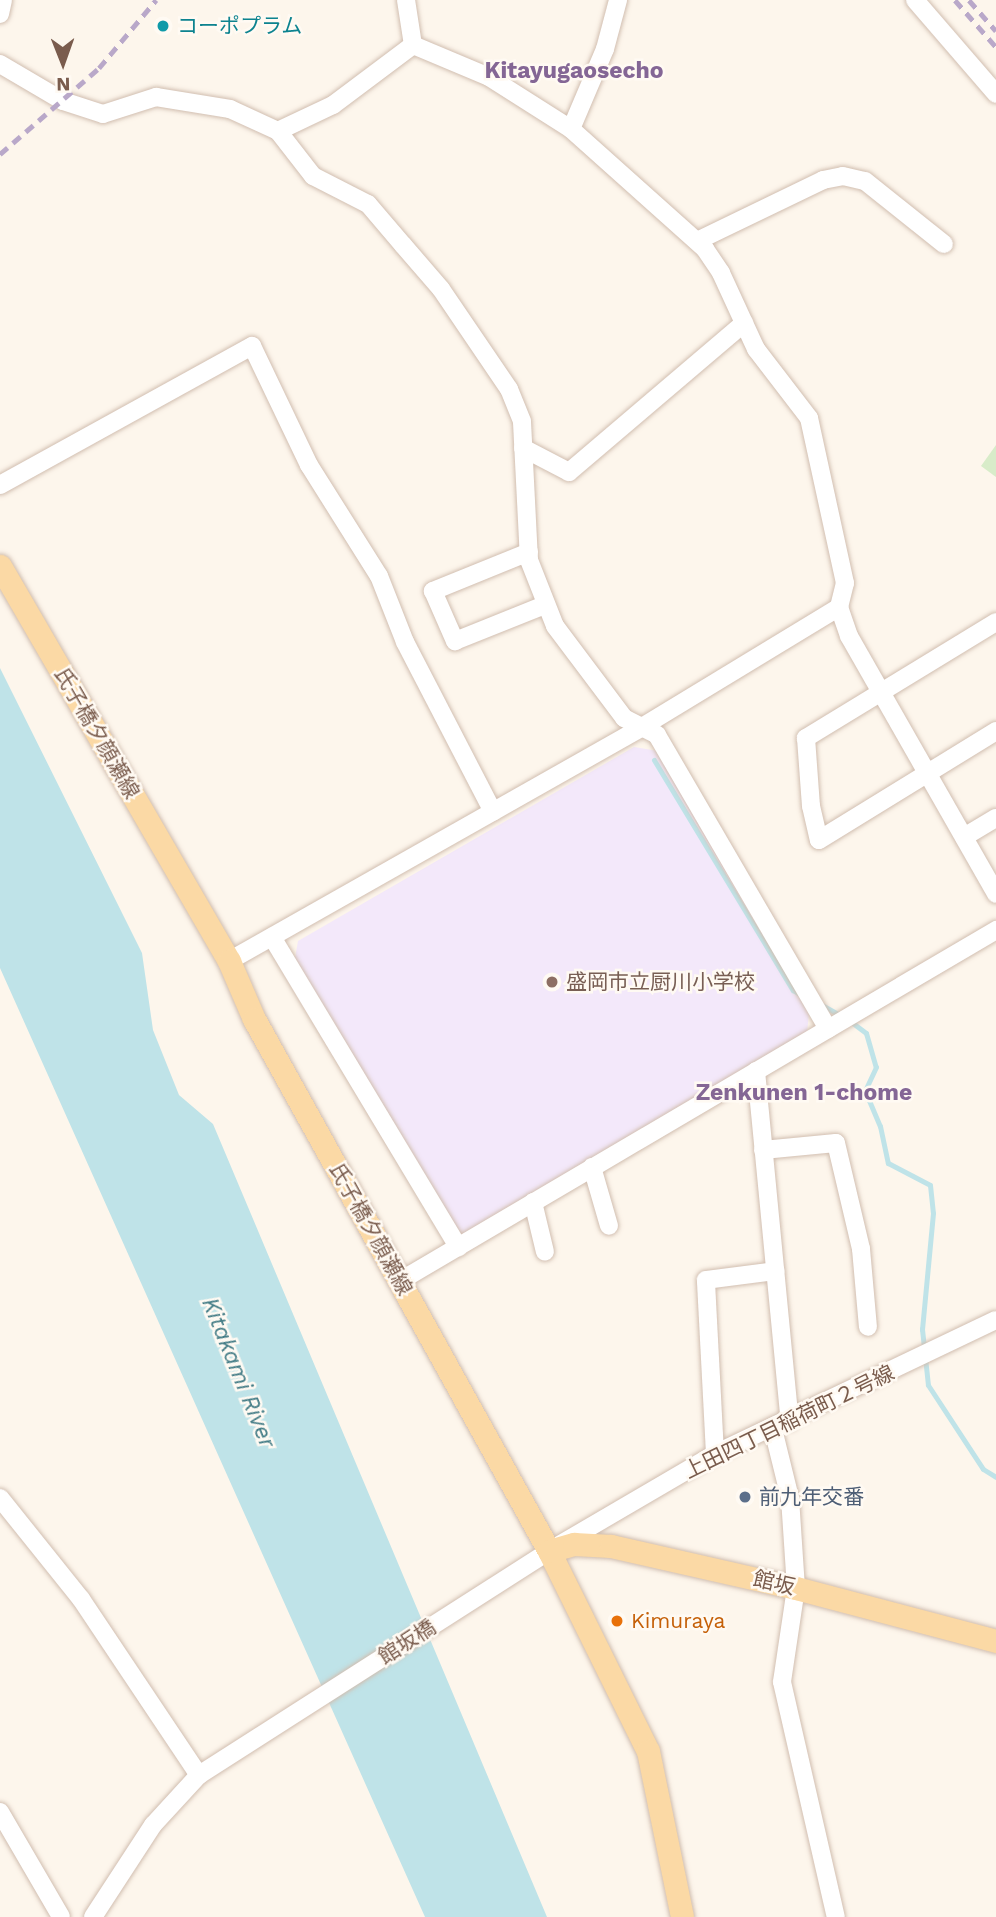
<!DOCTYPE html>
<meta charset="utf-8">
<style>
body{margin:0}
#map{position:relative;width:996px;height:1917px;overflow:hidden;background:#fdf6ec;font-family:"Work Sans","Noto Sans JP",sans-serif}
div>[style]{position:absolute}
.education>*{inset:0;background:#f3e8fa}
.green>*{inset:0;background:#d8ecc9}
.water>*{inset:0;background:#bfe3e8}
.stream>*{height:5px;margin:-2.5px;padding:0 2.5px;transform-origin:2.5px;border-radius:2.5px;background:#bfe3e8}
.roads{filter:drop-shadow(0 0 2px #d1beb0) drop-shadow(0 0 2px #d1beb0)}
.minor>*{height:18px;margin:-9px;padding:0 9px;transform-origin:9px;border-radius:9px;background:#fff}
.major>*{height:23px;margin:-11.5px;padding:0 11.5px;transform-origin:11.5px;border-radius:11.5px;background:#fbd9a5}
.rail>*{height:5px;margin-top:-2.5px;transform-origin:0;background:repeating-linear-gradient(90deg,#b9a8c9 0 10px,transparent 0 17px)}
.dots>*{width:19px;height:19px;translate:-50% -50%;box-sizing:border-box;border:4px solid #fffaf3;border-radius:50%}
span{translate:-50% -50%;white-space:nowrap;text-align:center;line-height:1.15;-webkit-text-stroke:5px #fffaf3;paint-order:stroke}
.culture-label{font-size:21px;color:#0d838f}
.left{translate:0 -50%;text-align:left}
.street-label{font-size:21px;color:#7a5c4d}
.education-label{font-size:21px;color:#785e54}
.service-label{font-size:21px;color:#4e5e75}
.food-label{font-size:21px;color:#c56008}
.neighbourhood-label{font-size:23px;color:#846695;font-weight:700}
.water-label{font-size:23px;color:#437c86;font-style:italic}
.north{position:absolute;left:28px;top:28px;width:70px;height:70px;-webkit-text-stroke:5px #fffaf3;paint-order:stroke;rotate:179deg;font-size:19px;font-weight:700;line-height:28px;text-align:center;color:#7a5c4d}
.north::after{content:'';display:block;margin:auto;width:24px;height:32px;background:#7a5c4d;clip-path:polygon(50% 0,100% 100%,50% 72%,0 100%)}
</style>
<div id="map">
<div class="education">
<div style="clip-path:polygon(634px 747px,658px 751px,810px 1005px,807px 1032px,463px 1234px,453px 1231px,295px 958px,298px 941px)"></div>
</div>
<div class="green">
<div style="clip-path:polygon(996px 445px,996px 477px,981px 466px)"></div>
</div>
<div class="water">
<div style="clip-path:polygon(0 668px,142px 953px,153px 1030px,179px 1095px,213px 1124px,547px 1917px,425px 1917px,0 968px)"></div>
</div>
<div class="stream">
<div style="left:654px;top:760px;width:269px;rotate:58.9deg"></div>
<div style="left:793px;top:990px;width:9px;rotate:32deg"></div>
<div style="left:820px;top:1004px;width:25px;rotate:29deg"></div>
<div style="left:850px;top:1021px;width:20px;rotate:37deg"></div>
<div style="left:866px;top:1033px;width:35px;rotate:74deg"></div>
<div style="left:876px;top:1067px;width:26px;rotate:115deg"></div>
<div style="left:865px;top:1091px;width:38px;rotate:67deg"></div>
<div style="left:880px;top:1126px;width:38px;rotate:78deg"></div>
<div style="left:888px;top:1163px;width:47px;rotate:27.6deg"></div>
<div style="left:930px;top:1185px;width:28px;rotate:84deg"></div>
<div style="left:933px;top:1213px;width:117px;rotate:95.4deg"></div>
<div style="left:922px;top:1329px;width:56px;rotate:83.9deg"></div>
<div style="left:928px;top:1385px;width:100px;rotate:56.8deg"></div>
<div style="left:983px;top:1469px;width:15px;rotate:32deg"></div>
</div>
<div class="roads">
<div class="minor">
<div style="left:406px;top:0;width:46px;rotate:81.2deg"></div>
<div style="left:915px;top:0;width:124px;rotate:49.2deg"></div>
<div style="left:0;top:14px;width:14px;rotate:-78deg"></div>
<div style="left:413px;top:45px;width:82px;rotate:22.8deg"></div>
<div style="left:489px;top:77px;width:97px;rotate:32.4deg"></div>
<div style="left:571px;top:129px;width:180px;rotate:41.8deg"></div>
<div style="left:705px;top:249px;width:29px;rotate:56deg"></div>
<div style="left:721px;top:273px;width:84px;rotate:65.3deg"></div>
<div style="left:756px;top:349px;width:87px;rotate:52.5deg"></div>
<div style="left:809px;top:418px;width:169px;rotate:77.7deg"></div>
<div style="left:845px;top:583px;width:25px;rotate:104deg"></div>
<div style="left:839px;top:607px;width:31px;rotate:71deg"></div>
<div style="left:849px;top:636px;width:297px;rotate:60.3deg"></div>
<div style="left:0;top:64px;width:73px;rotate:30.4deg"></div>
<div style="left:63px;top:101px;width:42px;rotate:18deg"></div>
<div style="left:103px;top:114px;width:56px;rotate:-17.8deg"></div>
<div style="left:156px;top:97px;width:75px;rotate:9.2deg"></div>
<div style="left:230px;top:109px;width:53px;rotate:24.6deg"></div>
<div style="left:278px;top:131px;width:57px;rotate:52.1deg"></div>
<div style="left:313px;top:176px;width:62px;rotate:27deg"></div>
<div style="left:368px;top:204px;width:54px;rotate:49.5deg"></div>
<div style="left:403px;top:245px;width:58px;rotate:49.2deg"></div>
<div style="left:441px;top:289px;width:121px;rotate:55.8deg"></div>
<div style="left:509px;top:389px;width:35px;rotate:68deg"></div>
<div style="left:522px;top:422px;width:138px;rotate:87.1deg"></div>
<div style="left:529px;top:560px;width:71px;rotate:68.5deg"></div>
<div style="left:555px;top:626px;width:115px;rotate:53.1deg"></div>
<div style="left:624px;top:718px;width:37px;rotate:27deg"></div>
<div style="left:657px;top:735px;width:340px;rotate:59.8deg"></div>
<div style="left:571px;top:129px;width:87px;rotate:-67deg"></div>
<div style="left:605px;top:49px;width:51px;rotate:-75.1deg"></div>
<div style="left:278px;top:131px;width:61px;rotate:-25.3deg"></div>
<div style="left:333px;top:105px;width:100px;rotate:-36.9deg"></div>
<div style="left:697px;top:241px;width:140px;rotate:-25.8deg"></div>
<div style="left:823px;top:180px;width:20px;rotate:-11deg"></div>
<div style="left:843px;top:176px;width:23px;rotate:13deg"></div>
<div style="left:865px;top:181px;width:101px;rotate:38.6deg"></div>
<div style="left:523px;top:448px;width:52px;rotate:27.6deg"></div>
<div style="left:569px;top:472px;width:230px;rotate:-40.4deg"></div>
<div style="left:0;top:485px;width:288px;rotate:-28.9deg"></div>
<div style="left:252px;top:346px;width:132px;rotate:64.4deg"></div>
<div style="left:309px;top:465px;width:131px;rotate:57.8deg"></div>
<div style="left:379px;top:576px;width:71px;rotate:68.5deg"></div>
<div style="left:405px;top:642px;width:191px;rotate:62.6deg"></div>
<div style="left:529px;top:552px;width:104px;rotate:157.9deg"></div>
<div style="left:433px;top:591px;width:55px;rotate:66.3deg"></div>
<div style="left:455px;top:641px;width:97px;rotate:-21.8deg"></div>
<div style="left:996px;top:622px;width:223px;rotate:148.6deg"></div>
<div style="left:806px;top:738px;width:68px;rotate:85.8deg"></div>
<div style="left:811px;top:806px;width:35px;rotate:77deg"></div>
<div style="left:819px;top:840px;width:208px;rotate:-31.6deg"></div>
<div style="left:964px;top:837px;width:37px;rotate:-31deg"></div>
<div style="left:272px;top:937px;width:362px;rotate:59deg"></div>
<div style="left:229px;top:961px;width:475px;rotate:-29.5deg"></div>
<div style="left:642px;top:727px;width:231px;rotate:-31.3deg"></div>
<div style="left:756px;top:1071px;width:352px;rotate:84.5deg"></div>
<div style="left:763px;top:1150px;width:73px;rotate:-5.5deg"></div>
<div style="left:836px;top:1143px;width:109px;rotate:76.7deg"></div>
<div style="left:861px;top:1249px;width:78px;rotate:84.9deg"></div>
<div style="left:592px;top:1167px;width:61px;rotate:73.9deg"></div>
<div style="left:533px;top:1202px;width:51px;rotate:76.5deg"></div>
<div style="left:400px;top:1281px;width:692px;rotate:-30.49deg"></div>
<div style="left:773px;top:1429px;width:71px;rotate:76.2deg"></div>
<div style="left:790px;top:1498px;width:90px;rotate:86.2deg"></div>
<div style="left:796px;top:1588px;width:95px;rotate:98.5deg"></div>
<div style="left:782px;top:1682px;width:241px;rotate:77.1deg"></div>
<div style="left:715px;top:1454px;width:174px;rotate:-93deg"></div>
<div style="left:706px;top:1280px;width:70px;rotate:-7.4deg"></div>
<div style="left:0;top:1498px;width:129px;rotate:51.3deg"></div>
<div style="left:81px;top:1599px;width:212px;rotate:56.2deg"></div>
<div style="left:0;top:1812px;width:121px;rotate:59.8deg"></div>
<div style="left:93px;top:1917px;width:110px;rotate:-56.9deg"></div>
<div style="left:153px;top:1825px;width:68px;rotate:-47.4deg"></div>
<div style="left:199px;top:1775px;width:416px;rotate:-32.6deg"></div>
<div style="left:549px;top:1551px;width:192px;rotate:-30.3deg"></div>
<div style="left:715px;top:1454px;width:311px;rotate:-25.5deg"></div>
</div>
<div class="major">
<div style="left:0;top:566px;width:457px;rotate:59.9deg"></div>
<div style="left:229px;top:961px;width:63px;rotate:66.7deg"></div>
<div style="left:254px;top:1019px;width:608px;rotate:60.99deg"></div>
<div style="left:549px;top:1551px;width:223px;rotate:63.7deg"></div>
<div style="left:648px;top:1751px;width:169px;rotate:78.4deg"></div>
<div style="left:549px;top:1551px;width:26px;rotate:-16deg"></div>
<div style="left:574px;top:1544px;width:37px;rotate:3deg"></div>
<div style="left:611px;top:1546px;width:190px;rotate:12.8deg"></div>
<div style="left:796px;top:1588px;width:207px;rotate:14.8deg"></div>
</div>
</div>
<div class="rail">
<div style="left:955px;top:0;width:62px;rotate:48.9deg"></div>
<div style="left:969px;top:0;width:41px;rotate:48.9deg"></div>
<div style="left:0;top:154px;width:131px;rotate:-41deg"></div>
<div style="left:99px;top:68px;width:89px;rotate:-50deg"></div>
</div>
<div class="dots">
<div style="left:163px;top:26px;background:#0f9aa8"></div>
<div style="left:552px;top:982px;background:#8d6e63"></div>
<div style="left:745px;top:1497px;background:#5c6f8a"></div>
<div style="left:617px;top:1621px;background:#e8710a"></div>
</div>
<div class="culture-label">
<span class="left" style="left:177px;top:26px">コーポプラム</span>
</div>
<div class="street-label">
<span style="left:97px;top:733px;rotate:60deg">氏子橋夕顔瀬線</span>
<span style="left:371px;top:1229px;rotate:61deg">氏子橋夕顔瀬線</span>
<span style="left:789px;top:1422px;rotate:-26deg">上田四丁目稲荷町２号線</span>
<span style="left:774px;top:1583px;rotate:13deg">館坂</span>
<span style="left:407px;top:1642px;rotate:-33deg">館坂橋</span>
</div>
<div class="education-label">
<span class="left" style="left:566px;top:982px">盛岡市立厨川小学校</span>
</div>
<div class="service-label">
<span class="left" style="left:759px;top:1497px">前九年交番</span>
</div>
<div class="food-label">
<span class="left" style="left:631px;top:1621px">Kimuraya</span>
</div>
<div class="neighbourhood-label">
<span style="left:574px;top:71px">Kitayugaosecho</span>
<span style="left:804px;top:1093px">Zenkunen 1-chome</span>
</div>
<div class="water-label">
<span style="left:238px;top:1373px;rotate:68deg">Kitakami River</span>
</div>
<div class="north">N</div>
</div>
